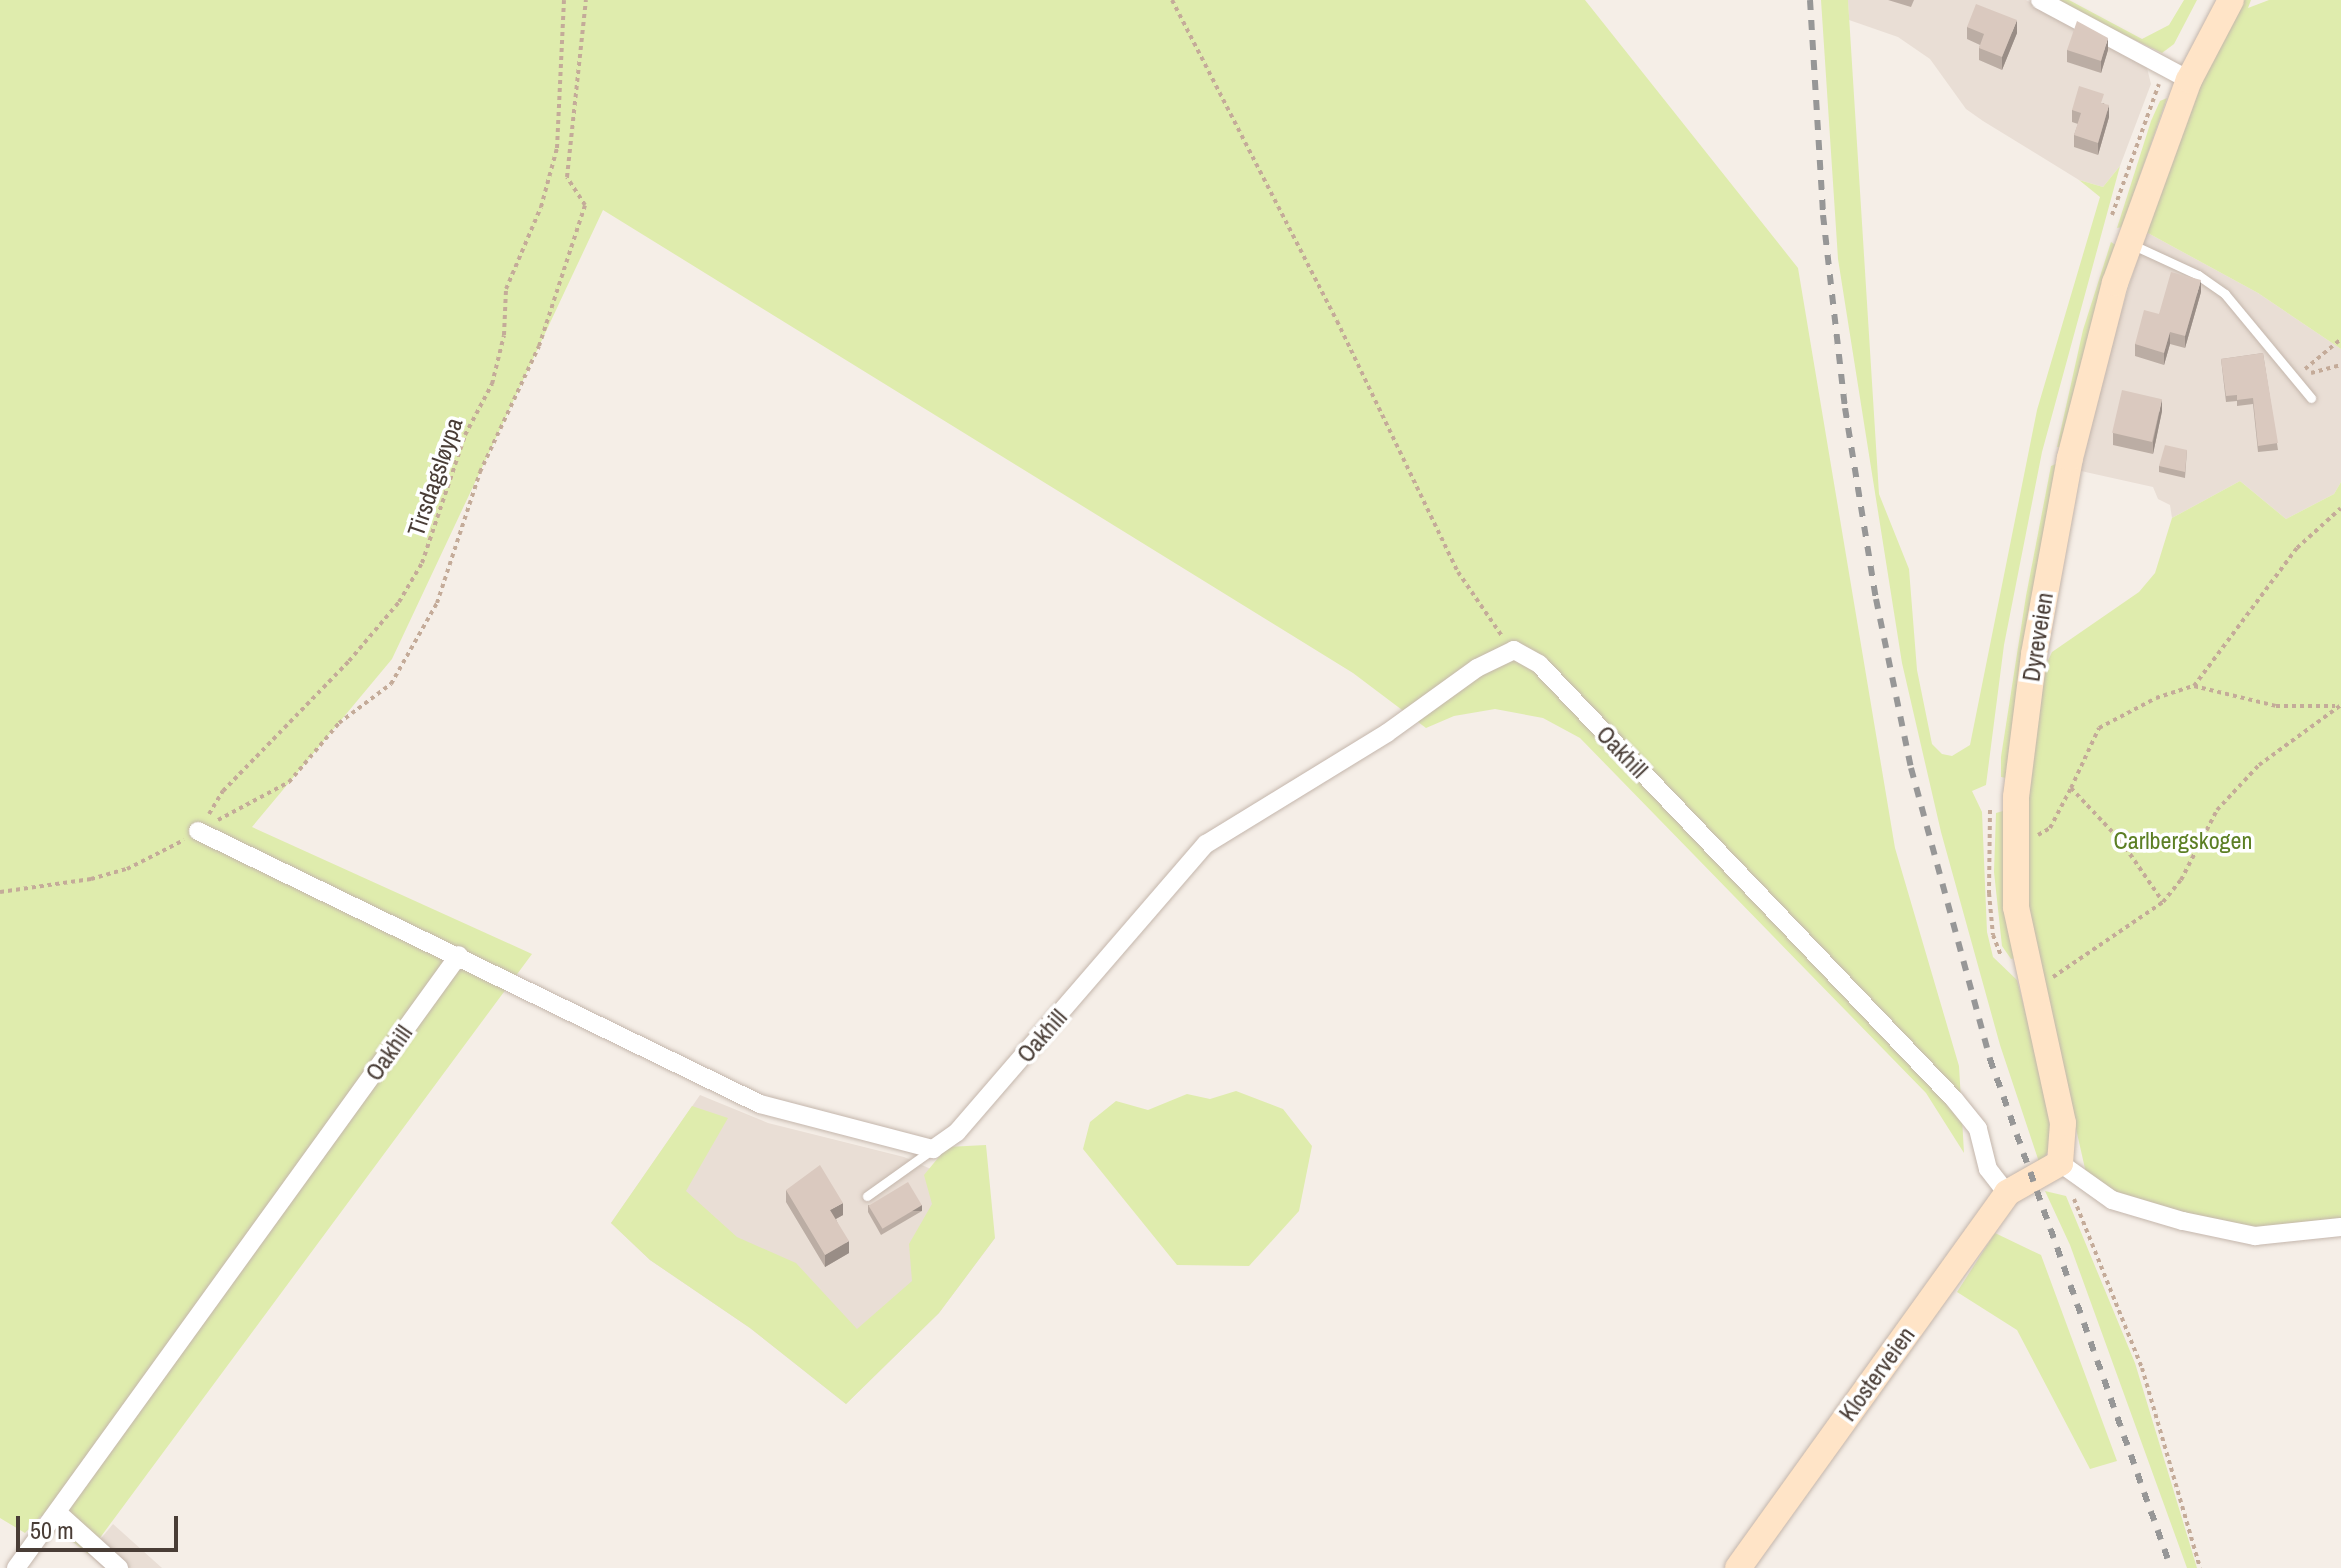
<!DOCTYPE html>
<meta charset="utf-8">
<style>
body{margin:0}
#map{position:relative;width:2341px;height:1568px;overflow:hidden;background:#f5eee7;font-family:"Archivo Narrow",sans-serif}
div>[style]{position:absolute}
.residential>*{inset:0;background:#e9ded5}
.green>*{inset:0;background:#dfecad}
.path>*{height:4px;margin-top:-2px;transform-origin:0;background:repeating-linear-gradient(90deg,#c4ab99 0 4px,transparent 0 8px)}
.roads{filter:drop-shadow(0 0 2px #c4b6ac) drop-shadow(0 0 2px #c4b6ac)}
.service>*{height:9px;margin:-4.5px;padding:0 4.5px;transform-origin:4.5px;border-radius:4.5px;background:#fff}
.minor>*{height:18px;margin:-9px;padding:0 9px;transform-origin:9px;border-radius:9px;background:#fff}
.secondary>*{height:26px;margin:-13px;padding:0 13px;transform-origin:13px;border-radius:13px;background:#ffe4c7}
.rail>*{height:6px;margin-top:-3px;transform-origin:0;background:repeating-linear-gradient(90deg,#979797 0 10px,transparent 0 20px)}
.wall>*{inset:0;background:#bbada4}
.shaded-wall>*{inset:0;background:#998d86;transform-origin:0 0}
.building>*{inset:0;background:#dac9bf;transform-origin:0 0}
span{translate:-50% -50%;white-space:nowrap;text-align:center;line-height:1.15;-webkit-text-stroke:7px #fff;paint-order:stroke}
.street-label{font-size:24px;color:#493d36}
.park-label{font-size:24px;color:#5c7f24}
.scale{position:absolute;left:16px;top:1516px;width:162px;height:36px;box-sizing:border-box;border:4px solid #493d36;border-top:0;padding-left:10px;font-size:24px;line-height:28px;white-space:nowrap;color:#493d36;-webkit-text-stroke:6px #fff;paint-order:stroke}
</style>
<div id="map">
<div class="residential">
<div style="clip-path:polygon(1848px 0,2026px 0,2115px 44px,2146px 64px,2151px 84px,2120px 166px,2103px 187px,2079px 180px,1983px 121px,1966px 109px,1930px 59px,1898px 37px,1849px 20px)"></div>
<div style="clip-path:polygon(2146px 232px,2258px 293px,2341px 349px,2341px 482px,2334px 494px,2286px 519px,2240px 481px,2172px 518px,2170px 505px,2158px 499px,2153px 487px,2081px 471px,2104px 367px)"></div>
<div style="clip-path:polygon(700px 1095px,768px 1123px,904px 1157px,933px 1170px,995px 1238px,939px 1313px,846px 1404px,750px 1328px,650px 1260px,611px 1223px)"></div>
<div style="clip-path:polygon(113px 1524px,162px 1568px,103px 1568px,88px 1554px)"></div>
</div>
<div class="green">
<div style="clip-path:polygon(0 0,1585px 0,1798px 268px,1895px 848px,1959px 1066px,1964px 1153px,1926px 1093px,1580px 738px,1543px 718px,1495px 709px,1454px 716px,1426px 728px,1353px 673px,603px 210px,392px 659px,252px 827px,532px 954px,88px 1554px,41px 1516px,25px 1533px,0 1518px)"></div>
<div style="clip-path:polygon(1821px 0,1848px 0,1879px 494px,1909px 569px,1917px 670px,1932px 744px,1942px 754px,1952px 756px,1970px 745px,2037px 410px,2100px 197px,2079px 180px,2103px 187px,2120px 166px,2042px 452px,2004px 645px,1986px 785px,1972px 791px,1982px 812px,1987px 932px,1993px 957px,2017px 980px,2052px 1113px,2051px 1146px,2040px 1165px,2000px 1045px,1941px 832px,1902px 663px,1838px 259px)"></div>
<div style="clip-path:polygon(2052px 0,2069px 0,2142px 39px,2169px 25px,2184px 0,2197px 0,2174px 44px,2162px 53px)"></div>
<div style="clip-path:polygon(2242px 0,2251px 0,2248px 8px,2269px 0,2341px 0,2341px 349px,2258px 293px,2146px 232px,2204px 77px)"></div>
<div style="clip-path:polygon(2167px 98px,2122px 227px,2117px 228px,2151px 121px,2160px 101px)"></div>
<div style="clip-path:polygon(2111px 242px,2117px 246px,2063px 448px,2057px 447px,2083px 330px)"></div>
<div style="clip-path:polygon(2058px 463px,2006px 778px,2001px 777px,2001px 757px,2026px 596px,2051px 466px)"></div>
<div style="clip-path:polygon(2240px 481px,2286px 519px,2334px 494px,2341px 482px,2341px 1221px,2264px 1230px,2198px 1219px,2120px 1194px,2086px 1173px,2023px 894px,2026px 788px,2044px 669px,2052px 652px,2139px 592px,2155px 573px,2172px 518px)"></div>
<div style="clip-path:polygon(2003px 811px,2015px 958px,2011px 959px,2002px 946px,1994px 872px,1996px 813px)"></div>
<div style="clip-path:polygon(1236px 1091px,1283px 1109px,1312px 1146px,1299px 1211px,1249px 1266px,1177px 1265px,1083px 1149px,1090px 1122px,1116px 1101px,1148px 1110px,1187px 1094px,1210px 1099px)"></div>
<div style="clip-path:polygon(692px 1106px,728px 1118px,686px 1191px,737px 1237px,796px 1263px,857px 1329px,912px 1281px,909px 1244px,932px 1204px,924px 1175px,947px 1147px,986px 1145px,995px 1238px,939px 1313px,846px 1404px,750px 1328px,650px 1260px,611px 1223px)"></div>
<div style="clip-path:polygon(2045px 1191px,2066px 1196px,2135px 1363px,2197px 1568px,2187px 1568px,2070px 1245px)"></div>
<div style="clip-path:polygon(1995px 1233px,2041px 1255px,2117px 1461px,2090px 1469px,2017px 1330px,1957px 1292px)"></div>
</div>
<div class="path">
<div style="left:1172px;top:0;width:361px;rotate:62.8deg"></div>
<div style="left:1337px;top:321px;width:279px;rotate:64.3deg"></div>
<div style="left:1458px;top:572px;width:78px;rotate:55.5deg"></div>
<div style="left:2112px;top:215px;width:139px;rotate:-70.3deg"></div>
<div style="left:2305px;top:369px;width:47px;rotate:-39.8deg"></div>
<div style="left:2311px;top:373px;width:31px;rotate:-15deg"></div>
<div style="left:2194px;top:686px;width:172px;rotate:-53.3deg"></div>
<div style="left:2297px;top:548px;width:59px;rotate:-42.3deg"></div>
<div style="left:2071px;top:788px;width:66px;rotate:-65deg"></div>
<div style="left:2099px;top:728px;width:64px;rotate:-27.8deg"></div>
<div style="left:2156px;top:698px;width:40px;rotate:-18deg"></div>
<div style="left:2194px;top:686px;width:84px;rotate:13.7deg"></div>
<div style="left:2276px;top:706px;width:59px"></div>
<div style="left:1990px;top:810px;width:83px;rotate:90.7deg"></div>
<div style="left:1989px;top:893px;width:42px;rotate:84.6deg"></div>
<div style="left:1993px;top:935px;width:22px;rotate:69deg"></div>
<div style="left:209px;top:814px;width:27px;rotate:-59deg"></div>
<div style="left:223px;top:791px;width:181px;rotate:-45.9deg"></div>
<div style="left:349px;top:661px;width:77px;rotate:-49.7deg"></div>
<div style="left:399px;top:602px;width:45px;rotate:-59.5deg"></div>
<div style="left:422px;top:563px;width:135px;rotate:-71.4deg"></div>
<div style="left:465px;top:435px;width:58px;rotate:-62.1deg"></div>
<div style="left:492px;top:384px;width:50px;rotate:-76.2deg"></div>
<div style="left:504px;top:335px;width:46px;rotate:-87.5deg"></div>
<div style="left:506px;top:289px;width:89px;rotate:-66.9deg"></div>
<div style="left:541px;top:207px;width:61px;rotate:-74.8deg"></div>
<div style="left:557px;top:148px;width:148px;rotate:-87.3deg"></div>
<div style="left:218px;top:820px;width:81px;rotate:-28.2deg"></div>
<div style="left:289px;top:782px;width:77px;rotate:-49.7deg"></div>
<div style="left:339px;top:723px;width:65px;rotate:-36.9deg"></div>
<div style="left:391px;top:684px;width:93px;rotate:-60.4deg"></div>
<div style="left:437px;top:603px;width:138px;rotate:-71.8deg"></div>
<div style="left:480px;top:472px;width:139px;rotate:-64.9deg"></div>
<div style="left:539px;top:346px;width:148px;rotate:-71.9deg"></div>
<div style="left:585px;top:205px;width:33px;rotate:-123deg"></div>
<div style="left:567px;top:177px;width:178px;rotate:-83.9deg"></div>
<div style="left:2038px;top:835px;width:14px;rotate:-30deg"></div>
<div style="left:2050px;top:828px;width:45px;rotate:-62.3deg"></div>
<div style="left:2071px;top:788px;width:73px;rotate:46.7deg"></div>
<div style="left:2121px;top:841px;width:74px;rotate:55.5deg"></div>
<div style="left:0;top:892px;width:92px;rotate:-8.1deg"></div>
<div style="left:91px;top:879px;width:37px;rotate:-16deg"></div>
<div style="left:127px;top:869px;width:64px;rotate:-27deg"></div>
<div style="left:2053px;top:977px;width:133px;rotate:-34.3deg"></div>
<div style="left:2163px;top:902px;width:28px;rotate:-51deg"></div>
<div style="left:2181px;top:880px;width:79px;rotate:-62.8deg"></div>
<div style="left:2217px;top:810px;width:62px;rotate:-47deg"></div>
<div style="left:2259px;top:765px;width:102px;rotate:-36.2deg"></div>
<div style="left:2074px;top:1199px;width:182px;rotate:68.1deg"></div>
<div style="left:2142px;top:1368px;width:208px;rotate:73.8deg"></div>
</div>
<div class="roads">
<div class="service">
<div style="left:2131px;top:244px;width:74px;rotate:24.8deg"></div>
<div style="left:2198px;top:275px;width:33px;rotate:35deg"></div>
<div style="left:2225px;top:294px;width:135px;rotate:50.4deg"></div>
<div style="left:867px;top:1196px;width:81px;rotate:-35.5deg"></div>
</div>
<div class="minor">
<div style="left:2040px;top:0;width:169px;rotate:28.2deg"></div>
<div style="left:198px;top:831px;width:625px;rotate:25.91deg"></div>
<div style="left:760px;top:1104px;width:179px;rotate:14.6deg"></div>
<div style="left:933px;top:1149px;width:29px;rotate:-35deg"></div>
<div style="left:957px;top:1132px;width:381px;rotate:-49.2deg"></div>
<div style="left:1206px;top:844px;width:212px;rotate:-31.5deg"></div>
<div style="left:1387px;top:733px;width:111px;rotate:-35.8deg"></div>
<div style="left:1477px;top:668px;width:41px;rotate:-25.9deg"></div>
<div style="left:1514px;top:650px;width:29px;rotate:29deg"></div>
<div style="left:1539px;top:664px;width:601px;rotate:46.35deg"></div>
<div style="left:1954px;top:1099px;width:38px;rotate:51deg"></div>
<div style="left:1978px;top:1129px;width:41px;rotate:76deg"></div>
<div style="left:1988px;top:1169px;width:31px;rotate:52deg"></div>
<div style="left:2060px;top:1163px;width:64px;rotate:35.4deg"></div>
<div style="left:2112px;top:1200px;width:74px;rotate:16.5deg"></div>
<div style="left:2183px;top:1221px;width:74px;rotate:11.8deg"></div>
<div style="left:2255px;top:1236px;width:86px;rotate:-6deg"></div>
<div style="left:59px;top:1514px;width:81px;rotate:42deg"></div>
<div style="left:16px;top:1568px;width:756px;rotate:-54.15deg"></div>
</div>
<div class="secondary">
<div style="left:1738px;top:1568px;width:462px;rotate:-54.3deg"></div>
<div style="left:2007px;top:1193px;width:61px;rotate:-29.5deg"></div>
<div style="left:2060px;top:1163px;width:40px;rotate:-85.7deg"></div>
<div style="left:2063px;top:1123px;width:221px;rotate:-102.3deg"></div>
<div style="left:2016px;top:907px;width:110px;rotate:-90deg"></div>
<div style="left:2016px;top:797px;width:144px;rotate:-82.8deg"></div>
<div style="left:2034px;top:654px;width:199px;rotate:-79.6deg"></div>
<div style="left:2070px;top:458px;width:181px;rotate:-75.6deg"></div>
<div style="left:2115px;top:283px;width:216px;rotate:-70deg"></div>
<div style="left:2189px;top:80px;width:90px;rotate:-62.3deg"></div>
</div>
</div>
<div class="rail">
<div style="left:1810px;top:0;width:215px;rotate:86.5deg"></div>
<div style="left:1823px;top:215px;width:194px;rotate:83.5deg"></div>
<div style="left:1845px;top:408px;width:193px;rotate:80.8deg"></div>
<div style="left:1876px;top:599px;width:173px;rotate:78.3deg"></div>
<div style="left:1911px;top:768px;width:302px;rotate:74.8deg"></div>
<div style="left:1990px;top:1059px;width:540px;rotate:70.42deg"></div>
</div>
<div class="wall">
<div style="clip-path:polygon(1888px 0,1914px 0,1911px 7px)"></div>
<div style="clip-path:polygon(1967px 27px,2017px 33px,2002px 70px,1979px 60px,1979px 48px,1980px 45px,1967px 39px)"></div>
<div style="clip-path:polygon(2067px 50px,2108px 50px,2101px 73px,2067px 62px)"></div>
<div style="clip-path:polygon(2104px 103px,2109px 117px,2098px 155px,2074px 147px,2074px 135px,2078px 124px,2072px 122px,2072px 110px)"></div>
<div style="clip-path:polygon(2201px 292px,2185px 348px,2170px 344px,2164px 365px,2135px 356px,2135px 344px,2159px 314px)"></div>
<div style="clip-path:polygon(2263px 353px,2278px 450px,2258px 452px,2253px 404px,2237px 406px,2237px 401px,2226px 402px,2221px 359px)"></div>
<div style="clip-path:polygon(2162px 411px,2153px 454px,2113px 445px,2113px 433px)"></div>
<div style="clip-path:polygon(2187px 450px,2185px 478px,2159px 472px,2159px 466px)"></div>
<div style="clip-path:polygon(786px 1190px,843px 1215px,836px 1219px,849px 1253px,825px 1267px,786px 1202px)"></div>
<div style="clip-path:polygon(868px 1205px,922px 1211px,881px 1235px,868px 1212px)"></div>
</div>
<div class="shaded-wall">
<div style="clip-path:polygon(2017px 20px,2017px 33px,2002px 70px,2002px 57px)"></div>
<div style="clip-path:polygon(2108px 38px,2108px 50px,2101px 73px,2101px 61px)"></div>
<div style="clip-path:polygon(2109px 105px,2109px 117px,2098px 155px,2098px 143px)"></div>
<div style="clip-path:polygon(2201px 280px,2201px 292px,2185px 348px,2185px 336px)"></div>
<div style="clip-path:polygon(2170px 332px,2170px 344px,2164px 365px,2164px 353px)"></div>
<div style="clip-path:polygon(2162px 399px,2162px 411px,2153px 454px,2153px 442px)"></div>
<div style="clip-path:polygon(843px 1203px,843px 1215px,830px 1222px,830px 1210px)"></div>
<div style="left:922px;top:1205px;width:6px;height:48px;rotate:90deg"></div>
<div style="clip-path:polygon(849px 1241px,849px 1253px,825px 1267px,825px 1255px)"></div>
</div>
<div class="building">
<div style="clip-path:polygon(1976px 4px,2017px 20px,2002px 57px,1979px 48px,1984px 34px,1967px 27px)"></div>
<div style="clip-path:polygon(2077px 21px,2108px 38px,2101px 61px,2067px 50px)"></div>
<div style="clip-path:polygon(2079px 86px,2104px 94px,2101px 103px,2109px 105px,2098px 143px,2074px 135px,2081px 113px,2072px 110px)"></div>
<div style="clip-path:polygon(2171px 272px,2201px 280px,2185px 336px,2170px 332px,2164px 353px,2135px 344px,2144px 310px,2159px 314px)"></div>
<div style="clip-path:polygon(2263px 353px,2278px 443px,2258px 446px,2253px 398px,2237px 400px,2237px 395px,2226px 396px,2221px 359px)"></div>
<div style="left:2122px;top:390px;width:41px;height:44px;rotate:13deg"></div>
<div style="clip-path:polygon(2165px 445px,2187px 450px,2185px 472px,2159px 466px)"></div>
<div style="clip-path:polygon(820px 1165px,843px 1203px,830px 1210px,849px 1241px,825px 1255px,786px 1190px)"></div>
<div style="left:908px;top:1182px;width:27px;height:46px;rotate:59deg"></div>
</div>
<div class="street-label">
<span style="left:435px;top:477px;rotate:-71deg">Tirsdagsløypa</span>
<span style="left:2038px;top:637px;rotate:-81deg">Dyreveien</span>
<span style="left:1622px;top:752px;rotate:46deg">Oakhill</span>
<span style="left:1042px;top:1036px;rotate:-49deg">Oakhill</span>
<span style="left:389px;top:1053px;rotate:-55deg">Oakhill</span>
<span style="left:1877px;top:1374px;rotate:-54deg">Klosterveien</span>
</div>
<div class="park-label">
<span style="left:2183px;top:841px">Carlbergskogen</span>
</div>
<div class="scale">50 m</div>
</div>
